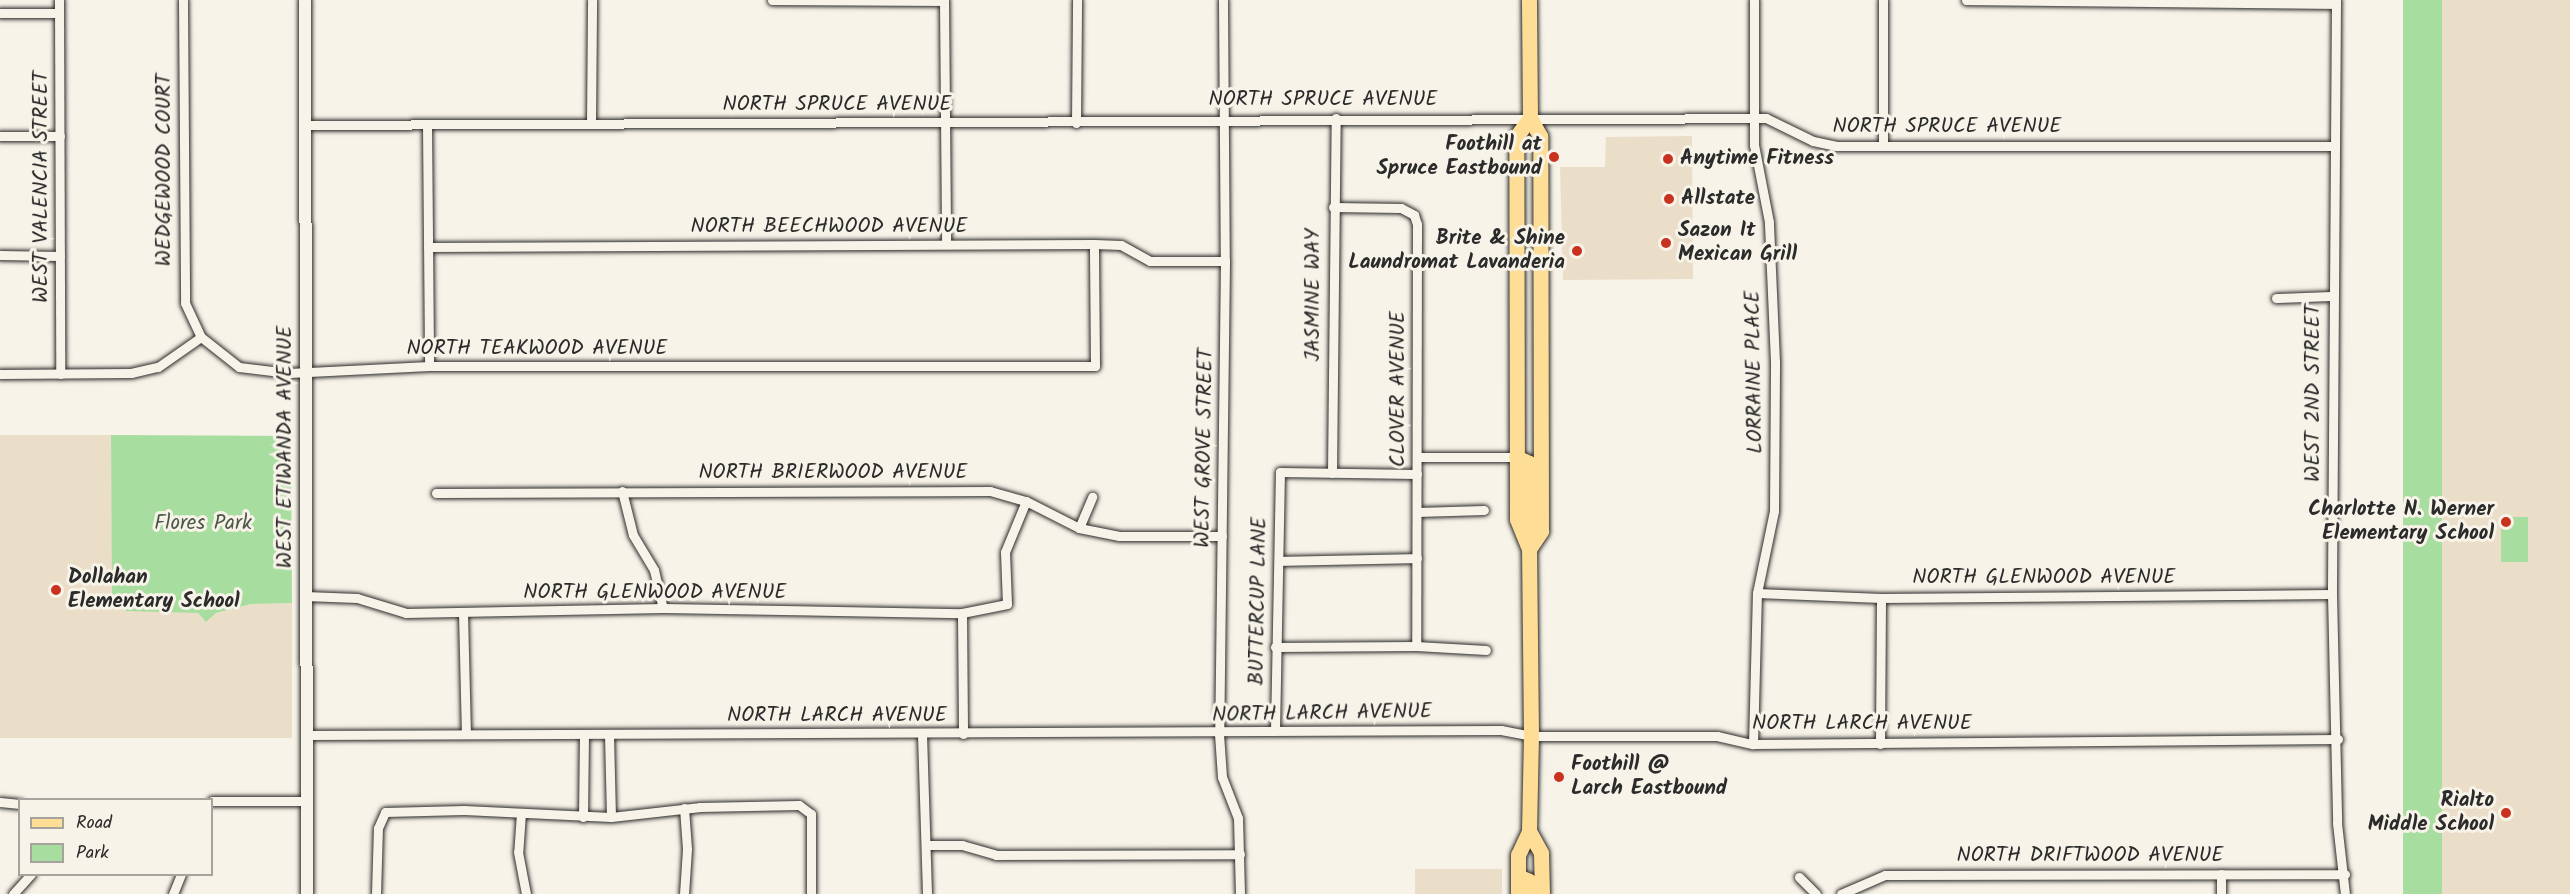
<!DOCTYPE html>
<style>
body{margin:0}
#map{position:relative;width:2570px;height:894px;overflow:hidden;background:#f7f3e8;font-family:Kalam,sans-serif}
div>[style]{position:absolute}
.built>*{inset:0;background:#eadec9;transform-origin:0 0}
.green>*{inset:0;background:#a8dda0;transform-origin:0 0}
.roads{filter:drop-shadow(0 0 2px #2b2b2b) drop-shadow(0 0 2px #2b2b2b)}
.minor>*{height:9px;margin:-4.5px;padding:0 4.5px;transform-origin:4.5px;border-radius:4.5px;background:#f7f3e8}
.tertiary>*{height:12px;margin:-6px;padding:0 6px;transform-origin:6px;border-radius:6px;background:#f7f3e8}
.primary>*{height:15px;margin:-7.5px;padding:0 7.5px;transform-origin:7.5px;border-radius:7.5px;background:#fedd96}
.dots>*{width:16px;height:16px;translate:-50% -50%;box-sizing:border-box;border:3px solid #f7f3e8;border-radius:50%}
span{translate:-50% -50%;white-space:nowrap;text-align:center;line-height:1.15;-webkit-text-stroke:6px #f7f3e8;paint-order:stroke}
.street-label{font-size:21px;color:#2b2b2b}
.poi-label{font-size:21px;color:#2b2b2b;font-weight:700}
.right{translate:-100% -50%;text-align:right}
.left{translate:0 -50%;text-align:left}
.park-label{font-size:21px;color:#4a5848}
.legend{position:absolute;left:18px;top:798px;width:195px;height:78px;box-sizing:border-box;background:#f7f3e8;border:2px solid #a5a39c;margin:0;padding:8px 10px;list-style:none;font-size:18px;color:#2b2b2b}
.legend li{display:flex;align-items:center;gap:12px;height:30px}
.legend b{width:30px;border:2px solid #a5a39c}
</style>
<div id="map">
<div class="built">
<div style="left:2442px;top:0;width:128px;height:894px"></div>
<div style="clip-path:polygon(1692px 136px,1693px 279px,1563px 280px,1560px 167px,1605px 167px,1606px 137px)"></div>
<div style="clip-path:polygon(0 435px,111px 435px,113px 597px,198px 613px,206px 622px,216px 613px,251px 604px,292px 603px,292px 738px,0 738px)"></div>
<div style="left:1502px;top:869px;width:25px;height:87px;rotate:90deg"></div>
</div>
<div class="green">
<div style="left:2403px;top:0;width:39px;height:894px"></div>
<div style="clip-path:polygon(111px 435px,291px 436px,292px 603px,251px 604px,216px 613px,206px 622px,198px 613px,126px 611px,112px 597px)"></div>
<div style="left:2501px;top:517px;width:27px;height:45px"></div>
</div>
<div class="roads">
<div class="minor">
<div style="left:59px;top:0;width:374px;rotate:89.8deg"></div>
<div style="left:183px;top:0;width:303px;rotate:89.6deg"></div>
<div style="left:185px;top:303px;width:38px;rotate:65deg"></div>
<div style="left:201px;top:337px;width:48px;rotate:38.3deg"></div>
<div style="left:239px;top:367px;width:50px;rotate:6.8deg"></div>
<div style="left:289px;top:373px;width:140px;rotate:-2.9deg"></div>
<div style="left:429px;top:366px;width:666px"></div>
<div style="left:1095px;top:366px;width:122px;rotate:-90.5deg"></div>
<div style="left:772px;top:0;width:172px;rotate:0.3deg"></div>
<div style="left:944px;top:0;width:244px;rotate:89.5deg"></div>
<div style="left:1223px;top:0;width:261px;rotate:89.6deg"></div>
<div style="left:1225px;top:261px;width:473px;rotate:90.7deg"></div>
<div style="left:1219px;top:734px;width:43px;rotate:86deg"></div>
<div style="left:1222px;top:777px;width:44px;rotate:68.7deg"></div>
<div style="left:1238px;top:818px;width:76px;rotate:88.5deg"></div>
<div style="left:1966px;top:0;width:370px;rotate:0.6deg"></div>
<div style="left:2336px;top:0;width:594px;rotate:90.39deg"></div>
<div style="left:2332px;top:594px;width:229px;rotate:88.7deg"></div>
<div style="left:2337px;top:823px;width:71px;rotate:83.6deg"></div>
<div style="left:0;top:13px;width:59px"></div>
<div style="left:1076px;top:123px;width:123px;rotate:-89.5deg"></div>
<div style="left:427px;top:124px;width:242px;rotate:89.5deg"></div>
<div style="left:591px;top:124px;width:124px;rotate:-89.5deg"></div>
<div style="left:306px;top:125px;width:1460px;rotate:-0.27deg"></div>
<div style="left:1766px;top:118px;width:52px;rotate:26.1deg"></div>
<div style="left:1813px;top:141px;width:24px;rotate:12deg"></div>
<div style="left:1836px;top:146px;width:498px"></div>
<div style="left:0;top:136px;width:60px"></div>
<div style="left:1883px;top:145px;width:145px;rotate:-90deg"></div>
<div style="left:1333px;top:207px;width:68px;rotate:0.8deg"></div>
<div style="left:1401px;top:208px;width:15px;rotate:28deg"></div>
<div style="left:1414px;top:215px;width:9px;rotate:72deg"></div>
<div style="left:1417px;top:224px;width:422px;rotate:90.1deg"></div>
<div style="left:428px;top:247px;width:666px;rotate:-0.26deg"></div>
<div style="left:1094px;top:244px;width:27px;rotate:2deg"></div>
<div style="left:1121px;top:245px;width:33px;rotate:29deg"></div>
<div style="left:1150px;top:261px;width:75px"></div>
<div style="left:0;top:255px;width:60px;rotate:1deg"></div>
<div style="left:2276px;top:298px;width:57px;rotate:-2deg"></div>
<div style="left:0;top:374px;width:131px;rotate:-0.4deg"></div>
<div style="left:131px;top:373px;width:28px;rotate:-13deg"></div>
<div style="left:158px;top:367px;width:52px;rotate:-34.9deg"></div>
<div style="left:1418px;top:457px;width:98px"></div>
<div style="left:1332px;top:473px;width:355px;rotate:-89.4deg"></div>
<div style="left:622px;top:491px;width:45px;rotate:76deg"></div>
<div style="left:633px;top:535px;width:41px;rotate:59deg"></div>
<div style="left:654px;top:570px;width:39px;rotate:77deg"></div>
<div style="left:436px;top:493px;width:554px;rotate:-0.21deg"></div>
<div style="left:990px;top:491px;width:37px;rotate:16deg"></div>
<div style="left:1026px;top:501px;width:59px;rotate:27deg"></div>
<div style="left:1079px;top:528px;width:41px;rotate:11.3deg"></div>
<div style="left:1119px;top:536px;width:103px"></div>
<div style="left:1417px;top:512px;width:67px;rotate:-1.7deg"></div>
<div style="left:1079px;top:528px;width:34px;rotate:-67deg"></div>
<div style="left:1279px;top:561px;width:138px;rotate:-1.2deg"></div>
<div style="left:1757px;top:593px;width:124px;rotate:2.3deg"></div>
<div style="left:1881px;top:598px;width:451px;rotate:-0.5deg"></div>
<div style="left:305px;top:596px;width:52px;rotate:2.2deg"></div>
<div style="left:357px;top:598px;width:51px;rotate:17deg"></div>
<div style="left:406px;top:613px;width:257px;rotate:-1.1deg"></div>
<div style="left:663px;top:608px;width:299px;rotate:1deg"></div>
<div style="left:962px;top:613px;width:46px;rotate:-11.3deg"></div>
<div style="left:1007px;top:604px;width:52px;rotate:-92.2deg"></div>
<div style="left:1005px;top:552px;width:55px;rotate:-67.6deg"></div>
<div style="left:463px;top:613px;width:121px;rotate:88.6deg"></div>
<div style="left:962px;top:613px;width:121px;rotate:89.5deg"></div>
<div style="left:1275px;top:647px;width:141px;rotate:-0.4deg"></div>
<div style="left:1416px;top:646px;width:70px;rotate:3.3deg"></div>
<div style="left:1275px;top:731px;width:259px;rotate:-88.9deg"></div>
<div style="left:1280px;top:472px;width:137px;rotate:0.8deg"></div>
<div style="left:922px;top:734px;width:160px;rotate:88.2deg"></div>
<div style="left:306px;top:735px;width:1195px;rotate:-0.24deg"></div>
<div style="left:1501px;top:730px;width:31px;rotate:11deg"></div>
<div style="left:1531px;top:736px;width:186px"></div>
<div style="left:1717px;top:736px;width:37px;rotate:13deg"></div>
<div style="left:1753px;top:744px;width:585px;rotate:-0.49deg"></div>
<div style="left:609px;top:735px;width:82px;rotate:88.6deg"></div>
<div style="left:1753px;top:744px;width:151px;rotate:-88.5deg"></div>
<div style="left:1757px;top:593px;width:84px;rotate:-78.3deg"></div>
<div style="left:1774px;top:511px;width:149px;rotate:-89.6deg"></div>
<div style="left:1775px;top:362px;width:140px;rotate:-92.5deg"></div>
<div style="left:1769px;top:222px;width:78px;rotate:-101deg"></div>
<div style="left:1754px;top:145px;width:145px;rotate:-90deg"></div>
<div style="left:1880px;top:744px;width:146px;rotate:-89.6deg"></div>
<div style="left:212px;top:801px;width:95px"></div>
<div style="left:0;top:802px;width:20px;rotate:6deg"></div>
<div style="left:684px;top:808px;width:41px;rotate:85.8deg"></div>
<div style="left:687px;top:849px;width:45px;rotate:93.8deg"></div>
<div style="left:521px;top:813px;width:39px;rotate:94deg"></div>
<div style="left:518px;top:852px;width:43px;rotate:79.2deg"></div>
<div style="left:583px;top:817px;width:83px;rotate:-89.3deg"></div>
<div style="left:927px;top:845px;width:35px"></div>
<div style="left:962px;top:845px;width:35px;rotate:16deg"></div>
<div style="left:996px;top:855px;width:244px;rotate:-0.2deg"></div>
<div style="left:2221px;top:874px;width:20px;rotate:90deg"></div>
<div style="left:1799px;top:877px;width:24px;rotate:45deg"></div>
<div style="left:13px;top:894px;width:27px;rotate:-48deg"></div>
<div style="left:173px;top:894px;width:22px;rotate:-68deg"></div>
<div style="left:376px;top:894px;width:66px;rotate:-88.3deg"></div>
<div style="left:378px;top:828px;width:17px;rotate:-66deg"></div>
<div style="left:385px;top:812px;width:79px;rotate:-1.5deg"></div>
<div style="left:464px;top:810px;width:147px;rotate:2.7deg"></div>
<div style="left:611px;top:817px;width:90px;rotate:-6.4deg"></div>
<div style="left:700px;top:807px;width:99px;rotate:-1.2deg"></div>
<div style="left:799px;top:805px;width:15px;rotate:37deg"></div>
<div style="left:811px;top:814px;width:80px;rotate:90deg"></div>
<div style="left:1841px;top:894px;width:48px;rotate:-23.4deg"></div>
<div style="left:1885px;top:875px;width:460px;rotate:-0.1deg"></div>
</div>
<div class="tertiary">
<div style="left:305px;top:0;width:894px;rotate:89.87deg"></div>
</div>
<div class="primary">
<div style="left:1516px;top:457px;width:14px;rotate:25deg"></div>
<div style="left:1529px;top:463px;width:77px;rotate:90deg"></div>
<div style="left:1529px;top:549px;width:22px;rotate:-56deg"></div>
<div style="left:1541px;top:531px;width:395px;rotate:-90.1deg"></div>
<div style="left:1540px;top:136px;width:21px;rotate:-119deg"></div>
<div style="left:1530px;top:118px;width:118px;rotate:-90.5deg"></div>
<div style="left:1529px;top:831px;width:25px;rotate:61deg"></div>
<div style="left:1541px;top:853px;width:41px;rotate:88.6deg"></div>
<div style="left:1518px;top:876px;width:12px;rotate:24deg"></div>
<div style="left:1529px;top:881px;width:13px;rotate:81deg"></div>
<div style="left:1518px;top:894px;width:39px;rotate:-90deg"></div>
<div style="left:1518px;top:855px;width:26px;rotate:-65deg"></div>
<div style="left:1529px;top:831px;width:95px;rotate:-88.8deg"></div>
<div style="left:1531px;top:736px;width:187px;rotate:-90.6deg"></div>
<div style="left:1529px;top:549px;width:32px;rotate:-112deg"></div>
<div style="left:1517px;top:519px;width:382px;rotate:-90.1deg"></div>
<div style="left:1516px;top:137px;width:24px;rotate:-54deg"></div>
</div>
</div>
<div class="dots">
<div style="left:1554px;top:157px;background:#c8321e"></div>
<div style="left:1668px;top:159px;background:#c8321e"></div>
<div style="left:1669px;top:199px;background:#c8321e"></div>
<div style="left:1666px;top:243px;background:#c8321e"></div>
<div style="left:1577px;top:251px;background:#c8321e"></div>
<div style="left:2506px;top:522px;background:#c8321e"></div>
<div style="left:56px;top:590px;background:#c8321e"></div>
<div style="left:1559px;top:777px;background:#c8321e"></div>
<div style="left:2506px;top:813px;background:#c8321e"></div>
</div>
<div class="street-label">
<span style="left:1323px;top:100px">NORTH SPRUCE AVENUE</span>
<span style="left:837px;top:105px">NORTH SPRUCE AVENUE</span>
<span style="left:1947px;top:127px">NORTH SPRUCE AVENUE</span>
<span style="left:165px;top:170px;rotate:-90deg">WEDGEWOOD COURT</span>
<span style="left:42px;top:187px;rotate:-90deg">WEST VALENCIA STREET</span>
<span style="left:829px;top:227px">NORTH BEECHWOOD AVENUE</span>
<span style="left:1314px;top:295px;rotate:-90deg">JASMINE WAY</span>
<span style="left:537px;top:349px">NORTH TEAKWOOD AVENUE</span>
<span style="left:1755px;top:372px;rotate:-91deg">LORRAINE PLACE</span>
<span style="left:1399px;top:389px;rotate:-90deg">CLOVER AVENUE</span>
<span style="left:2314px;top:393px;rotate:-90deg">WEST 2ND STREET</span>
<span style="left:286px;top:447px;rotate:-90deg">WEST ETIWANDA AVENUE</span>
<span style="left:1205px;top:448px;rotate:-89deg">WEST GROVE STREET</span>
<span style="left:833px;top:473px">NORTH BRIERWOOD AVENUE</span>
<span style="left:2044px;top:578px">NORTH GLENWOOD AVENUE</span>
<span style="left:655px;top:593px">NORTH GLENWOOD AVENUE</span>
<span style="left:1259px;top:601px;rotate:-89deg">BUTTERCUP LANE</span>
<span style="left:1322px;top:714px;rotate:-1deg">NORTH LARCH AVENUE</span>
<span style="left:837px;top:716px">NORTH LARCH AVENUE</span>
<span style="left:1862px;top:724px">NORTH LARCH AVENUE</span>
<span style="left:2090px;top:856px">NORTH DRIFTWOOD AVENUE</span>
</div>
<div class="poi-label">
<span class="right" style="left:1542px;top:157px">Foothill at<br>Spruce Eastbound</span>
<span class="left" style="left:1680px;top:159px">Anytime Fitness</span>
<span class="left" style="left:1681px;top:199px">Allstate</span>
<span class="left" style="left:1678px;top:243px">Sazon It<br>Mexican Grill</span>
<span class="right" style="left:1565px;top:251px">Brite &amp; Shine<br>Laundromat Lavanderia</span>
<span class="right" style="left:2494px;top:522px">Charlotte N. Werner<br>Elementary School</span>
<span class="left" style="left:68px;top:590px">Dollahan<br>Elementary School</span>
<span class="left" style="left:1571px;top:777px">Foothill @<br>Larch Eastbound</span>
<span class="right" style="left:2494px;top:813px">Rialto<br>Middle School</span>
</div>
<div class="park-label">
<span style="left:203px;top:524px">Flores Park</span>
</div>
<ul class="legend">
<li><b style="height:8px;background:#fedd96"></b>Road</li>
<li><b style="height:16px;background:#a8dda0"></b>Park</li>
</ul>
</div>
